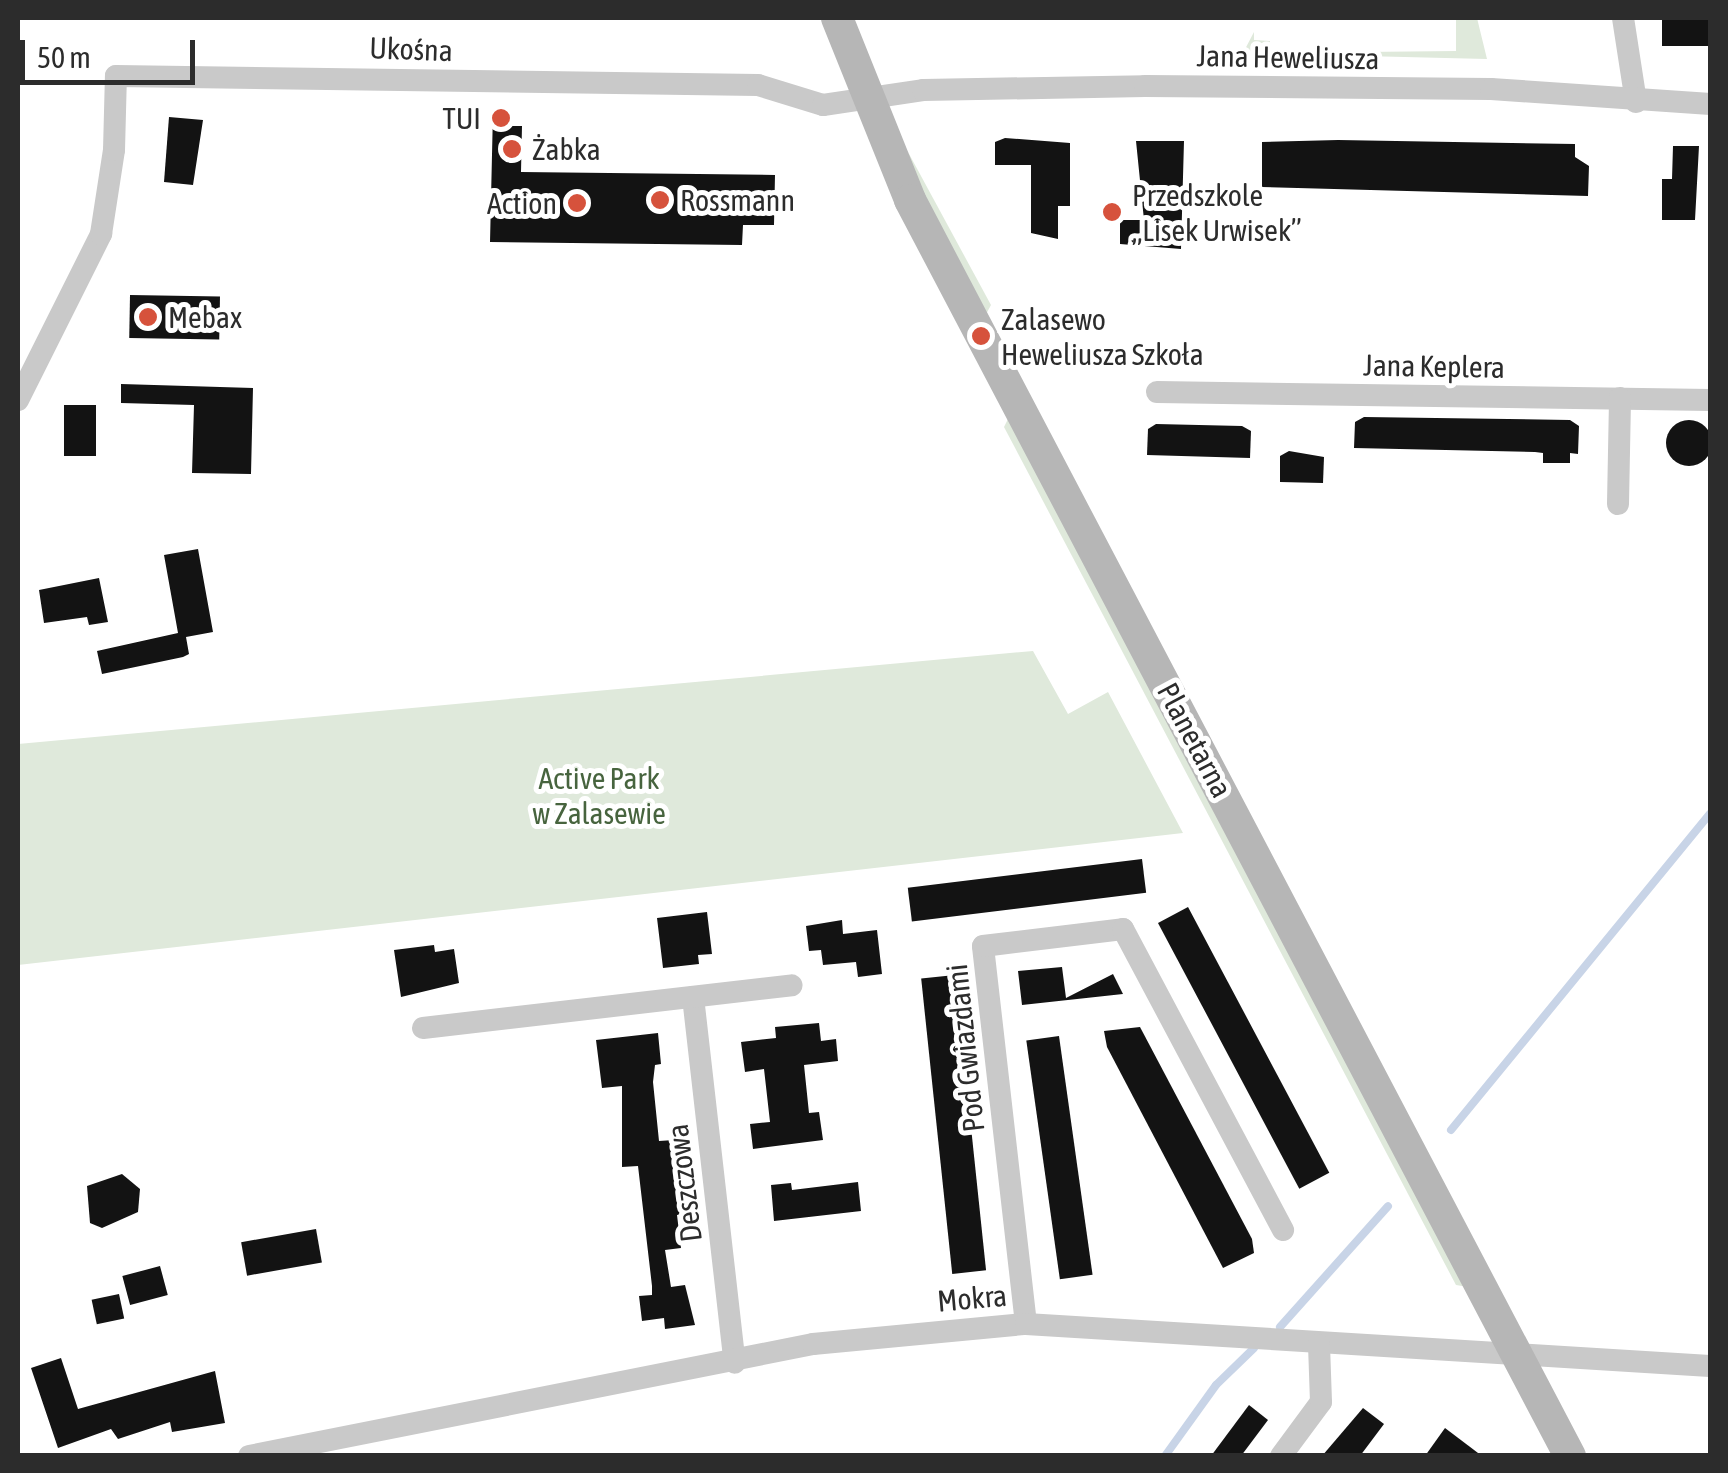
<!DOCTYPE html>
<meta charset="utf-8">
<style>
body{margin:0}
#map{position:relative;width:1728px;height:1473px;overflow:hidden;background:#fff;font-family:"Asap Condensed",sans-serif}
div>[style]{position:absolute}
.green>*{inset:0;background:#dfe9db}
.stream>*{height:8px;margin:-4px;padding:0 4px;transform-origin:4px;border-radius:4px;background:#c8d4e7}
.building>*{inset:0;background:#131313;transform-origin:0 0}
.round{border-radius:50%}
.street>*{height:22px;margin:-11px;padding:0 11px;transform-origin:11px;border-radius:11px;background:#c9c9c9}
.secondary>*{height:32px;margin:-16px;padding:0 16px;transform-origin:16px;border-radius:16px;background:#b6b6b6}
.dots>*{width:28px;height:28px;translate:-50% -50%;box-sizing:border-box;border:5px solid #fff;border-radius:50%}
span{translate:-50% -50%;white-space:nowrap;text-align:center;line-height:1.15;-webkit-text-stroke:10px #fff;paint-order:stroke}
.street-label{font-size:30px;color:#2c2c2c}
.poi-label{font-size:30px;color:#2c2c2c}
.right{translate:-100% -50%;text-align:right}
.left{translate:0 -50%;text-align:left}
.park-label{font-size:30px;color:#47643e}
.frame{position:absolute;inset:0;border:20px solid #2c2c2c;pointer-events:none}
.scale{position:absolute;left:20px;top:40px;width:175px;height:45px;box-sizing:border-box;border:5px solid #2c2c2c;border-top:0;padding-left:12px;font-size:30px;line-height:35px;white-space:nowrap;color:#2c2c2c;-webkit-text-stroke:8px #fff;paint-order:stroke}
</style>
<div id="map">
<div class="green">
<div style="clip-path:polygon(1456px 18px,1477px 18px,1487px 59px,1243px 53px,1254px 32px,1254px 40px,1270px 41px,1270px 53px,1456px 51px)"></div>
<div style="clip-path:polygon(908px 152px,991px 305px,985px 316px,921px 194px)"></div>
<div style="clip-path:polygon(1008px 419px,1468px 1287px,1456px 1285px,1004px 427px)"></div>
<div style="clip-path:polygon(1033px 651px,1068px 714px,1108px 692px,1183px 833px,18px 965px,18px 744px)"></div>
</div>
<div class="stream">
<div style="left:1451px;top:1130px;width:409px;rotate:-50.7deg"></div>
<div style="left:1280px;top:1327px;width:162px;rotate:-48.2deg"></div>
<div style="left:1165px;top:1456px;width:87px;rotate:-54.3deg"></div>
<div style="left:1216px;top:1385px;width:53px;rotate:-44.2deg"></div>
</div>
<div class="building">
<div style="left:1662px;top:18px;width:48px;height:28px"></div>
<div style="clip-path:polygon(493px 111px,511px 111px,510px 126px,522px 126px,521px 172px,775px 175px,774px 225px,743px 225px,742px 245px,490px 242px)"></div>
<div style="clip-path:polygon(169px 117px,203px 120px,193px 185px,164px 182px)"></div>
<div style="clip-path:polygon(1005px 138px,1070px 143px,1070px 206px,1058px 206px,1058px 239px,1031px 233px,1031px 165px,995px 165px,995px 142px)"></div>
<div style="clip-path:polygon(1338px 140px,1575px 144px,1575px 157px,1589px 166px,1588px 196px,1262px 187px,1262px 142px)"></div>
<div style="clip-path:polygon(1136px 141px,1184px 141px,1181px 249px,1120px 244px,1120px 220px,1144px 220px)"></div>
<div style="clip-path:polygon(1673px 146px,1699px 146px,1695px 220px,1662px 220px,1662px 179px,1672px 179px)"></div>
<div style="left:130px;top:295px;width:90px;height:43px;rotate:1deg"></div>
<div style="clip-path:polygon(121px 384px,253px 388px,251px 474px,192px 473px,194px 405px,121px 403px)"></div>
<div style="left:64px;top:405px;width:32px;height:51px"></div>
<div style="clip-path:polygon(1364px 417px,1570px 420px,1579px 426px,1578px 454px,1570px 453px,1570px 463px,1543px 463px,1543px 453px,1535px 452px,1354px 448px,1355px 422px)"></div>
<div class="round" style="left:1666px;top:420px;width:46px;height:46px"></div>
<div style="clip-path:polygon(1156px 424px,1242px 426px,1251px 431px,1250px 458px,1147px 455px,1148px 429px)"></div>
<div style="clip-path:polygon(1289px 451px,1324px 457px,1323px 483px,1280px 482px,1280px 456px)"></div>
<div style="clip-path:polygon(198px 549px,213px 632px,186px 637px,189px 654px,183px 657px,102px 674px,97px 651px,178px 633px,164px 555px)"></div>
<div style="clip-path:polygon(99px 578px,108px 622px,89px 625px,87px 617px,44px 623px,39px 590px)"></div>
<div style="left:1142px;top:859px;width:34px;height:236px;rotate:83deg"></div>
<div style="left:1188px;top:907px;width:301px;height:34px;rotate:62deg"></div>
<div style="clip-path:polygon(707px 912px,712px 954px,698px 955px,699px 964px,663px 968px,657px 918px)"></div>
<div style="clip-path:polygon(842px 920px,843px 934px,877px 930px,882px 974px,858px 977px,856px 962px,823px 965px,821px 950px,809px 951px,806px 926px)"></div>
<div style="clip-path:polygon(434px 945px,435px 952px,454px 949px,459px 983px,401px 997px,394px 950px)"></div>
<div style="clip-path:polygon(1062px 967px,1066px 998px,1113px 974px,1123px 994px,1022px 1005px,1018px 971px)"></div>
<div style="left:955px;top:975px;width:297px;height:34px;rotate:84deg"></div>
<div style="clip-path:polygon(819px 1023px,821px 1041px,836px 1039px,838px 1061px,804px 1065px,809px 1113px,819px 1112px,823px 1140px,753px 1149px,750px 1124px,770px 1122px,764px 1069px,745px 1072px,741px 1042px,776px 1038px,775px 1027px)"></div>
<div style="clip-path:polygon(1140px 1027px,1252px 1239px,1254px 1253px,1223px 1268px,1107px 1047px,1104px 1031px)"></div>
<div style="clip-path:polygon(658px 1033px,661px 1064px,655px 1065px,653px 1082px,659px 1141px,674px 1140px,683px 1214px,677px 1215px,681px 1248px,665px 1250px,671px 1287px,685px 1285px,695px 1325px,665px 1329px,664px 1318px,642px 1321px,639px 1296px,652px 1295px,652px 1286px,638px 1166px,622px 1167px,622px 1086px,602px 1088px,596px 1040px)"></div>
<div style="left:1059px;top:1036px;width:241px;height:33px;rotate:82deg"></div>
<div style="clip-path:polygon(122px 1174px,140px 1189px,138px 1212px,102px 1228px,90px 1223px,87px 1186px)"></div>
<div style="clip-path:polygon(858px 1182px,861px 1211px,774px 1221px,771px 1185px,791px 1183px,792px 1190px)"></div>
<div style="left:316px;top:1229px;width:34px;height:76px;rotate:80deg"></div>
<div style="left:160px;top:1266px;width:30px;height:39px;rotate:75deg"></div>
<div style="left:119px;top:1294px;width:25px;height:28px;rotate:78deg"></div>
<div style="clip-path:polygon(61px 1358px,78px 1409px,215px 1371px,225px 1423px,172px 1432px,170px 1422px,118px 1439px,111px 1429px,58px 1448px,31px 1368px)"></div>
<div style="clip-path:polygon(1249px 1405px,1268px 1420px,1241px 1456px,1211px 1456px)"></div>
<div style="clip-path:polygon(1363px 1408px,1384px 1424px,1360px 1456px,1322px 1456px)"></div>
<div style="clip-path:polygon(1445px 1428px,1482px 1456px,1425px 1456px)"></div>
</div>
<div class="street">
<div style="left:1623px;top:18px;width:85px;rotate:81.2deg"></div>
<div style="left:1157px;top:392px;width:553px;rotate:0.83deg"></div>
<div style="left:18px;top:400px;width:186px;rotate:-63.4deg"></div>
<div style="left:101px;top:234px;width:85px;rotate:-81.2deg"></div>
<div style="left:114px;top:150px;width:74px;rotate:-88.5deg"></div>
<div style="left:116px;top:76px;width:642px;rotate:0.8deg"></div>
<div style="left:758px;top:85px;width:68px;rotate:17.1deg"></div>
<div style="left:823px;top:105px;width:101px;rotate:-8.5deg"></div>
<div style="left:923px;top:90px;width:222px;rotate:-1deg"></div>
<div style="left:1145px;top:86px;width:346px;rotate:0.5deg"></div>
<div style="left:1491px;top:89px;width:220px;rotate:3.9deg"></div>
<div style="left:1618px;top:504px;width:106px;rotate:-88.9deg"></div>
<div style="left:693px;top:997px;width:368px;rotate:83.5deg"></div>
<div style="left:423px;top:1028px;width:371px;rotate:-6.6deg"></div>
<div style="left:1026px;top:1324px;width:380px;rotate:-96.5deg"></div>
<div style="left:983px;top:946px;width:141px;rotate:-6.9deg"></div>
<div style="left:1123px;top:929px;width:341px;rotate:62deg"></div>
<div style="left:249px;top:1456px;width:575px;rotate:-11.23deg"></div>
<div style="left:813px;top:1344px;width:214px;rotate:-5.4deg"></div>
<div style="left:1026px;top:1324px;width:685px;rotate:3.51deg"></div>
<div style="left:1281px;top:1456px;width:67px;rotate:-53.5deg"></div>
<div style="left:1321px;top:1402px;width:57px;rotate:-92deg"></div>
</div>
<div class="secondary">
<div style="left:837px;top:18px;width:196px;rotate:68.1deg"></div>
<div style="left:910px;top:200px;width:1419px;rotate:62.28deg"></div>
</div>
<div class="dots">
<div style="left:501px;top:118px;background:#d6523c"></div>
<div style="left:512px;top:149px;background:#d6523c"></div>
<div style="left:660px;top:200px;background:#d6523c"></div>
<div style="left:577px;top:203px;background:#d6523c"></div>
<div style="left:1112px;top:212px;background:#d6523c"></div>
<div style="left:148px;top:317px;background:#d6523c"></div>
<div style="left:981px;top:336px;background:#d6523c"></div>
</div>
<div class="street-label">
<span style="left:411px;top:49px;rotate:2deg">Ukośna</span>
<span style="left:1288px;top:57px;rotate:1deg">Jana Heweliusza</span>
<span style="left:1434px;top:366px;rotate:1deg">Jana Keplera</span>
<span style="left:1195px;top:740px;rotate:62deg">Planetarna</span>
<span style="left:965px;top:1048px;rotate:-96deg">Pod Gwiazdami</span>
<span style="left:684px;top:1183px;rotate:-97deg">Deszczowa</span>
<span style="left:972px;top:1298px;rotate:-5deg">Mokra</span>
</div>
<div class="poi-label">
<span class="right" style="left:481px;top:118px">TUI</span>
<span class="left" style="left:532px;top:149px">Żabka</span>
<span class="left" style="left:1132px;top:212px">Przedszkole<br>„Lisek Urwisek”</span>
<span class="left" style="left:680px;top:200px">Rossmann</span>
<span class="right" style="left:557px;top:203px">Action</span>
<span class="left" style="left:168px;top:317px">Mebax</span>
<span class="left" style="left:1001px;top:336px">Zalasewo<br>Heweliusza Szkoła</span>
</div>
<div class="park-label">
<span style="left:599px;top:795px">Active Park<br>w Zalasewie</span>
</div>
<div class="frame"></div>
<div class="scale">50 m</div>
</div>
